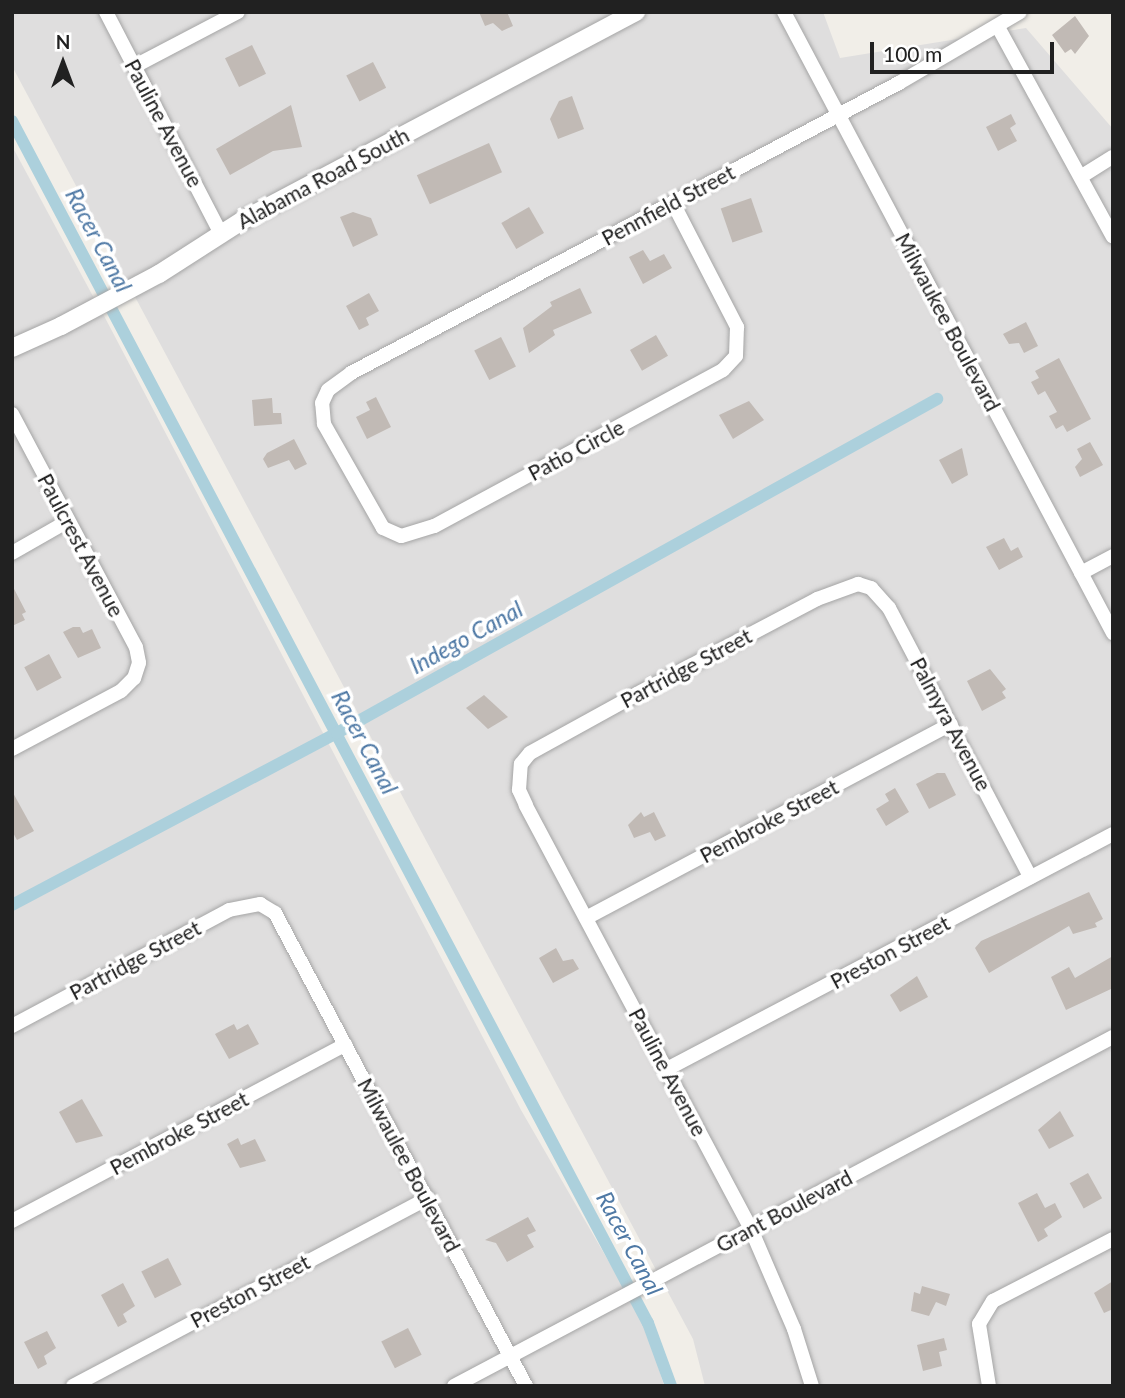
<!DOCTYPE html>
<style>
body{margin:0}
#map{position:relative;width:1125px;height:1398px;overflow:hidden;background:#f1eee8;font-family:Lato,sans-serif}
div>[style]{position:absolute}
.residential>*{inset:0;background:#dfdede}
.canal>*{height:12px;margin:-6px;padding:0 6px;transform-origin:6px;border-radius:6px;background:#acd0dc}
.building>*{inset:0;background:#c1bab5;transform-origin:0 0}
.roads{filter:drop-shadow(0 0 2px #a5a5a5) drop-shadow(0 0 2px #a5a5a5)}
.minor>*{height:14px;margin:-7px;padding:0 7px;transform-origin:7px;border-radius:7px;background:#fff}
.tertiary>*{height:18px;margin:-9px;padding:0 9px;transform-origin:9px;border-radius:9px;background:#fff}
span{translate:-50% -50%;white-space:nowrap;text-align:center;line-height:1.15;-webkit-text-stroke:7px #fff;paint-order:stroke}
.street-label{font-size:21px;color:#212121}
.water-label{font-size:23px;color:#4f79a5;font-style:italic}
.frame{position:absolute;inset:0;border:14px solid #212121;pointer-events:none}
.north{position:absolute;left:28px;top:28px;width:70px;height:70px;-webkit-text-stroke:5px #fff;paint-order:stroke;rotate:0deg;font-size:19px;font-weight:700;line-height:28px;text-align:center;color:#212121}
.north::after{content:'';display:block;margin:auto;width:24px;height:32px;background:#212121;clip-path:polygon(50% 0,100% 100%,50% 72%,0 100%)}
.scale{position:absolute;left:870px;top:42px;width:184px;height:32px;box-sizing:border-box;border:4px solid #212121;border-top:0;padding-left:9px;font-size:21px;line-height:24px;white-space:nowrap;color:#212121;-webkit-text-stroke:5px #fff;paint-order:stroke}
</style>
<div id="map">
<div class="residential">
<div style="clip-path:polygon(12px 12px,621px 12px,128px 283px,12px 66px)"></div>
<div style="clip-path:polygon(651px 12px,823px 12px,840px 58px,1026px 28px,1113px 129px,1113px 1386px,705px 1386px,693px 1339px,134px 295px,246px 226px)"></div>
<div style="clip-path:polygon(12px 146px,95px 300px,12px 340px)"></div>
<div style="clip-path:polygon(102px 312px,521px 1110px,646px 1326px,664px 1386px,12px 1386px,12px 355px)"></div>
</div>
<div class="canal">
<div style="left:12px;top:121px;width:1360px;rotate:62.12deg"></div>
<div style="left:648px;top:1323px;width:67px;rotate:69.9deg"></div>
<div style="left:12px;top:905px;width:368px;rotate:-27.9deg"></div>
<div style="left:337px;top:733px;width:687px;rotate:-29.1deg"></div>
</div>
<div class="building">
<div style="clip-path:polygon(479px 12px,507px 12px,513px 26px,502px 31px,493px 23px,485px 26px)"></div>
<div style="clip-path:polygon(1075px 16px,1089px 36px,1075px 54px,1071px 49px,1065px 53px,1052px 35px)"></div>
<div style="left:252px;top:45px;width:32px;height:30px;rotate:64deg"></div>
<div style="left:373px;top:62px;width:29px;height:30px;rotate:63deg"></div>
<div style="clip-path:polygon(572px 96px,584px 129px,558px 139px,550px 119px,559px 101px)"></div>
<div style="clip-path:polygon(291px 105px,302px 147px,273px 151px,230px 175px,216px 149px)"></div>
<div style="clip-path:polygon(1011px 114px,1016px 124px,1010px 128px,1017px 141px,998px 151px,986px 127px)"></div>
<div style="left:489px;top:143px;width:32px;height:79px;rotate:66deg"></div>
<div style="left:751px;top:198px;width:36px;height:32px;rotate:71deg"></div>
<div style="left:529px;top:207px;width:30px;height:32px;rotate:60deg"></div>
<div style="clip-path:polygon(353px 212px,371px 218px,378px 235px,353px 247px,340px 217px)"></div>
<div style="clip-path:polygon(643px 250px,650px 261px,664px 254px,672px 268px,643px 284px,629px 257px)"></div>
<div style="clip-path:polygon(580px 288px,592px 313px,553px 330px,555px 335px,529px 353px,523px 328px,552px 306px,550px 302px)"></div>
<div style="clip-path:polygon(369px 293px,379px 311px,366px 318px,369px 325px,359px 330px,346px 306px)"></div>
<div style="clip-path:polygon(1026px 322px,1038px 346px,1024px 353px,1019px 343px,1009px 344px,1003px 334px)"></div>
<div style="left:656px;top:335px;width:24px;height:30px;rotate:60deg"></div>
<div style="left:501px;top:337px;width:33px;height:30px;rotate:63deg"></div>
<div style="clip-path:polygon(1059px 358px,1091px 419px,1067px 432px,1063px 425px,1056px 429px,1049px 416px,1057px 412px,1045px 391px,1038px 395px,1031px 382px,1039px 378px,1035px 371px)"></div>
<div style="clip-path:polygon(376px 397px,391px 427px,367px 439px,356px 417px,370px 410px,366px 402px)"></div>
<div style="clip-path:polygon(272px 398px,273px 413px,281px 413px,282px 424px,254px 426px,252px 400px)"></div>
<div style="clip-path:polygon(749px 401px,764px 420px,733px 439px,719px 415px)"></div>
<div style="clip-path:polygon(294px 439px,307px 464px,295px 470px,289px 460px,268px 468px,263px 459px,267px 453px)"></div>
<div style="clip-path:polygon(1090px 442px,1103px 465px,1080px 477px,1075px 467px,1082px 459px,1077px 449px)"></div>
<div style="clip-path:polygon(962px 448px,968px 475px,952px 484px,939px 460px)"></div>
<div style="clip-path:polygon(1004px 538px,1011px 551px,1018px 547px,1023px 557px,999px 570px,986px 547px)"></div>
<div style="clip-path:polygon(12px 585px,26px 612px,22px 614px,25px 620px,12px 626px)"></div>
<div style="clip-path:polygon(73px 627px,80px 627px,83px 633px,92px 629px,101px 648px,78px 658px,63px 632px)"></div>
<div style="left:49px;top:654px;width:27px;height:28px;rotate:62deg"></div>
<div style="clip-path:polygon(990px 669px,1006px 689px,1002px 692px,1006px 698px,982px 711px,967px 681px)"></div>
<div style="clip-path:polygon(484px 695px,508px 717px,488px 729px,466px 708px)"></div>
<div style="clip-path:polygon(937px 773px,945px 773px,956px 795px,929px 809px,916px 784px)"></div>
<div style="clip-path:polygon(895px 788px,909px 812px,886px 826px,876px 809px,889px 801px,885px 794px)"></div>
<div style="clip-path:polygon(12px 791px,34px 831px,17px 840px,12px 831px)"></div>
<div style="clip-path:polygon(641px 812px,644px 817px,654px 812px,666px 836px,655px 841px,650px 832px,634px 838px,628px 825px)"></div>
<div style="clip-path:polygon(1089px 892px,1103px 919px,1095px 923px,1097px 927px,1073px 934px,1069px 926px,989px 973px,975px 948px,981px 941px)"></div>
<div style="clip-path:polygon(556px 948px,563px 961px,573px 959px,579px 969px,553px 983px,539px 958px)"></div>
<div style="clip-path:polygon(1113px 956px,1111px 989px,1066px 1010px,1051px 977px,1069px 967px,1075px 978px)"></div>
<div style="clip-path:polygon(917px 976px,928px 997px,900px 1012px,890px 995px)"></div>
<div style="clip-path:polygon(234px 1024px,237px 1030px,248px 1024px,259px 1044px,229px 1059px,215px 1034px)"></div>
<div style="clip-path:polygon(82px 1099px,103px 1136px,76px 1143px,59px 1112px)"></div>
<div style="clip-path:polygon(1060px 1111px,1074px 1136px,1049px 1149px,1038px 1130px)"></div>
<div style="clip-path:polygon(238px 1138px,241px 1145px,255px 1139px,266px 1161px,240px 1168px,227px 1144px)"></div>
<div style="left:1088px;top:1173px;width:29px;height:21px;rotate:61deg"></div>
<div style="clip-path:polygon(1037px 1193px,1045px 1208px,1055px 1203px,1062px 1217px,1044px 1229px,1048px 1236px,1038px 1242px,1018px 1203px)"></div>
<div style="clip-path:polygon(528px 1217px,536px 1231px,527px 1235px,534px 1247px,507px 1262px,496px 1243px,485px 1240px)"></div>
<div style="left:168px;top:1258px;width:30px;height:30px;rotate:63deg"></div>
<div style="clip-path:polygon(1113px 1281px,1113px 1309px,1104px 1313px,1094px 1293px)"></div>
<div style="clip-path:polygon(123px 1283px,135px 1306px,123px 1314px,127px 1322px,118px 1327px,101px 1295px)"></div>
<div style="clip-path:polygon(922px 1286px,950px 1294px,946px 1306px,936px 1302px,929px 1316px,911px 1311px,914px 1292px,920px 1294px)"></div>
<div style="left:408px;top:1328px;width:30px;height:30px;rotate:63deg"></div>
<div style="clip-path:polygon(47px 1331px,56px 1348px,44px 1356px,47px 1364px,38px 1369px,24px 1342px)"></div>
<div style="clip-path:polygon(944px 1338px,947px 1350px,939px 1352px,942px 1366px,923px 1371px,917px 1345px)"></div>
</div>
<div class="roads">
<div class="minor">
<div style="left:106px;top:12px;width:250px;rotate:62.6deg"></div>
<div style="left:784px;top:12px;width:703px;rotate:62.09deg"></div>
<div style="left:998px;top:27px;width:239px;rotate:61.3deg"></div>
<div style="left:135px;top:66px;width:116px;rotate:-27.7deg"></div>
<div style="left:1082px;top:176px;width:36px;rotate:-32deg"></div>
<div style="left:673px;top:203px;width:140px;rotate:62.7deg"></div>
<div style="left:737px;top:327px;width:29px;rotate:92deg"></div>
<div style="left:736px;top:356px;width:19px;rotate:133deg"></div>
<div style="left:723px;top:370px;width:328px;rotate:151.6deg"></div>
<div style="left:434px;top:526px;width:34px;rotate:163deg"></div>
<div style="left:401px;top:536px;width:20px;rotate:-156deg"></div>
<div style="left:383px;top:528px;width:120px;rotate:-119.6deg"></div>
<div style="left:324px;top:424px;width:21px;rotate:-95deg"></div>
<div style="left:322px;top:403px;width:14px;rotate:-65deg"></div>
<div style="left:328px;top:390px;width:29px;rotate:-36deg"></div>
<div style="left:351px;top:373px;width:620px;rotate:-27.89deg"></div>
<div style="left:899px;top:83px;width:140px;rotate:-30.4deg"></div>
<div style="left:12px;top:414px;width:264px;rotate:62deg"></div>
<div style="left:136px;top:647px;width:16px;rotate:79deg"></div>
<div style="left:139px;top:663px;width:16px;rotate:108deg"></div>
<div style="left:134px;top:678px;width:18px;rotate:135deg"></div>
<div style="left:121px;top:691px;width:123px;rotate:152deg"></div>
<div style="left:12px;top:553px;width:64px;rotate:-29.7deg"></div>
<div style="left:1081px;top:573px;width:36px;rotate:-28deg"></div>
<div style="left:586px;top:918px;width:413px;rotate:-28deg"></div>
<div style="left:12px;top:1026px;width:246px;rotate:-28.1deg"></div>
<div style="left:229px;top:910px;width:32px;rotate:-11deg"></div>
<div style="left:260px;top:904px;width:17px;rotate:31deg"></div>
<div style="left:275px;top:913px;width:535px;rotate:62.05deg"></div>
<div style="left:667px;top:1069px;width:504px;rotate:-27.79deg"></div>
<div style="left:12px;top:1221px;width:377px;rotate:-27.9deg"></div>
<div style="left:73px;top:1386px;width:402px;rotate:-27.9deg"></div>
<div style="left:454px;top:1386px;width:746px;rotate:-27.91deg"></div>
<div style="left:812px;top:1386px;width:60px;rotate:-107.5deg"></div>
<div style="left:794px;top:1329px;width:109px;rotate:-113.3deg"></div>
<div style="left:751px;top:1229px;width:480px;rotate:-118deg"></div>
<div style="left:526px;top:805px;width:17px;rotate:-115deg"></div>
<div style="left:519px;top:790px;width:26px;rotate:-86deg"></div>
<div style="left:521px;top:764px;width:14px;rotate:-51deg"></div>
<div style="left:530px;top:753px;width:122px;rotate:-28.9deg"></div>
<div style="left:637px;top:694px;width:204px;rotate:-27.8deg"></div>
<div style="left:817px;top:599px;width:44px;rotate:-20.1deg"></div>
<div style="left:858px;top:584px;width:14px;rotate:17deg"></div>
<div style="left:871px;top:588px;width:27px;rotate:48deg"></div>
<div style="left:889px;top:608px;width:304px;rotate:62.3deg"></div>
<div style="left:989px;top:1386px;width:63px;rotate:-99.2deg"></div>
<div style="left:979px;top:1324px;width:27px;rotate:-59deg"></div>
<div style="left:993px;top:1301px;width:135px;rotate:-27.3deg"></div>
</div>
<div class="tertiary">
<div style="left:12px;top:348px;width:54px;rotate:-24.2deg"></div>
<div style="left:61px;top:326px;width:111px;rotate:-28deg"></div>
<div style="left:159px;top:274px;width:100px;rotate:-32.7deg"></div>
<div style="left:243px;top:220px;width:445px;rotate:-27.9deg"></div>
</div>
</div>
<div class="street-label">
<span style="left:164px;top:123px;rotate:62deg">Pauline Avenue</span>
<span style="left:323px;top:178px;rotate:-28deg">Alabama Road South</span>
<span style="left:668px;top:205px;rotate:-28deg">Pennfield Street</span>
<span style="left:948px;top:322px;rotate:62deg">Milwaukee Boulevard</span>
<span style="left:576px;top:450px;rotate:-28deg">Patio Circle</span>
<span style="left:81px;top:545px;rotate:62deg">Paulcrest Avenue</span>
<span style="left:686px;top:668px;rotate:-28deg">Partridge Street</span>
<span style="left:951px;top:724px;rotate:62deg">Palmyra Avenue</span>
<span style="left:769px;top:821px;rotate:-28deg">Pembroke Street</span>
<span style="left:890px;top:952px;rotate:-28deg">Preston Street</span>
<span style="left:135px;top:960px;rotate:-28deg">Partridge Street</span>
<span style="left:668px;top:1072px;rotate:62deg">Pauline Avenue</span>
<span style="left:179px;top:1133px;rotate:-28deg">Pembroke Street</span>
<span style="left:409px;top:1165px;rotate:62deg">Milwaulee Boulevard</span>
<span style="left:784px;top:1211px;rotate:-28deg">Grant Boulevard</span>
<span style="left:250px;top:1291px;rotate:-28deg">Preston Street</span>
</div>
<div class="water-label">
<span style="left:99px;top:240px;rotate:62deg">Racer Canal</span>
<span style="left:466px;top:637px;rotate:-29deg">Indego Canal</span>
<span style="left:365px;top:742px;rotate:62deg">Racer Canal</span>
<span style="left:630px;top:1243px;rotate:62deg">Racer Canal</span>
</div>
<div class="frame"></div>
<div class="north">N</div>
<div class="scale">100 m</div>
</div>
